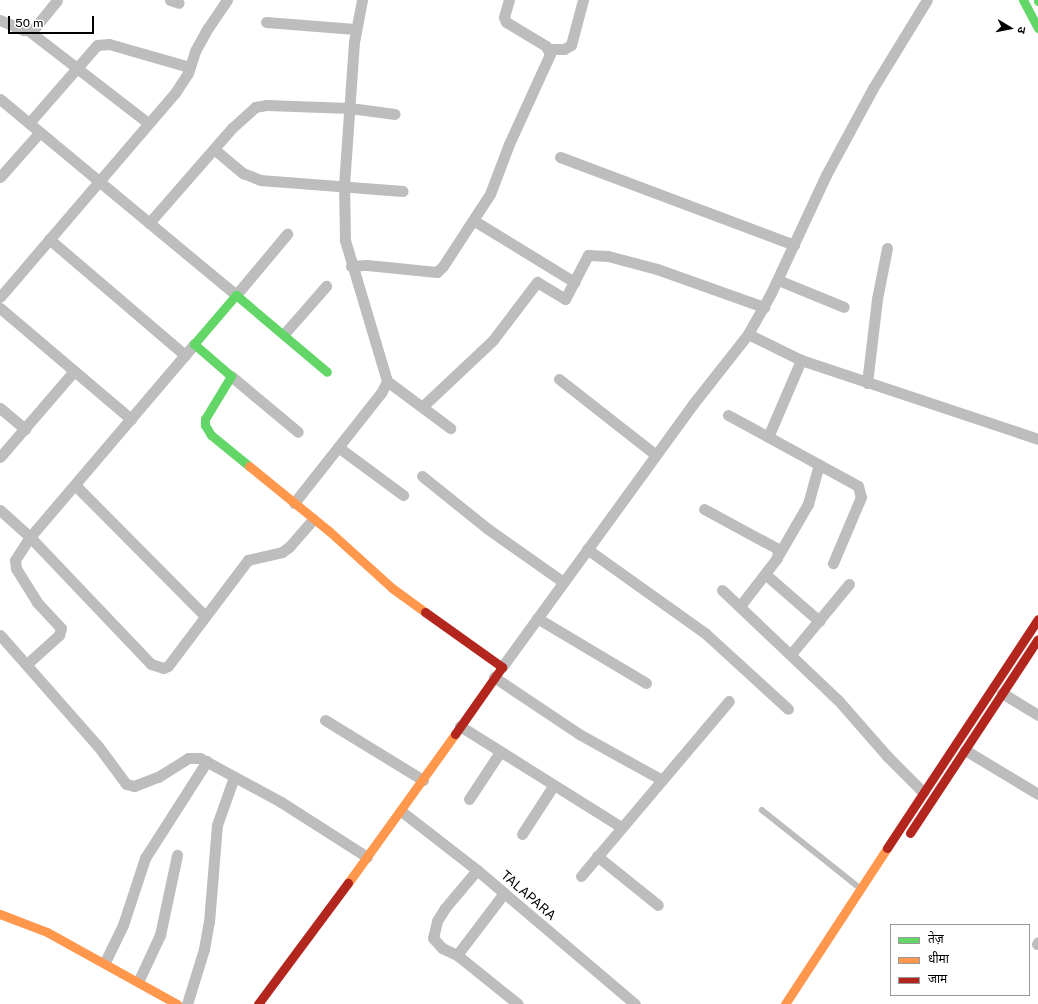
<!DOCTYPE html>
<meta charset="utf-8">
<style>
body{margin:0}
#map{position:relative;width:1038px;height:1004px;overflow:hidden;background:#fff;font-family:"Public Sans","Noto Sans Devanagari",sans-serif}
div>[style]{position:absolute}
.lane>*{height:5.5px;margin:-2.75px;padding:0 2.75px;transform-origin:2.75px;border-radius:2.75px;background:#bdbdbd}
.street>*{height:11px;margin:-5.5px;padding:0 5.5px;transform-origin:5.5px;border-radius:5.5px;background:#bdbdbd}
.fast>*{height:9px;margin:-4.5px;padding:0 4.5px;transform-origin:4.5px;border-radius:4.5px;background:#63d668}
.slow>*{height:9px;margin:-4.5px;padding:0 4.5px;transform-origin:4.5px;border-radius:4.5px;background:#ff974d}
.jam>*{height:9px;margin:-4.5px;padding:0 4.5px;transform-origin:4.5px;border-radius:4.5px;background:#b3261e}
span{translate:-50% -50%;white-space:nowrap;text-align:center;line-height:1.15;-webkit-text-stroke:3px #fff;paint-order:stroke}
.street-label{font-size:13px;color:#000}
.legend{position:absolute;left:890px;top:924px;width:140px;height:72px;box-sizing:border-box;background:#fff;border:1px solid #999;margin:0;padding:5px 7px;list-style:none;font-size:12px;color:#000}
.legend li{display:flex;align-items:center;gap:8px;height:20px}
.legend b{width:20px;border:1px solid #999}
.north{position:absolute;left:990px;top:8px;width:40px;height:40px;-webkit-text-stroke:3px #fff;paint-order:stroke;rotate:100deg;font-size:11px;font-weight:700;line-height:16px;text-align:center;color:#000}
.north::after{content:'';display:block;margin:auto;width:14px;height:18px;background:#000;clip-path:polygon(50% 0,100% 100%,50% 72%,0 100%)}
.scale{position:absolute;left:8px;top:16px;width:86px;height:18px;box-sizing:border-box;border:2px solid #000;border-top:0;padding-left:5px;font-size:12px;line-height:14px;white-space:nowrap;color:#000;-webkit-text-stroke:3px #fff;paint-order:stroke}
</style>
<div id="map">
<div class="lane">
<div style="left:762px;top:810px;width:125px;rotate:38.5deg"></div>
</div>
<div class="street">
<div style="left:170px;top:0;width:9px;rotate:18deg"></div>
<div style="left:0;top:20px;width:26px;rotate:23deg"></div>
<div style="left:24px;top:30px;width:9px"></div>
<div style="left:33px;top:30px;width:38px;rotate:-51deg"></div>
<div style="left:266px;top:22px;width:89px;rotate:4.5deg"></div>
<div style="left:29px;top:31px;width:150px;rotate:37.7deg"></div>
<div style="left:549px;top:49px;width:15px"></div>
<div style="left:564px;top:49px;width:8px;rotate:-30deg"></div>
<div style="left:571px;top:45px;width:47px;rotate:-75.1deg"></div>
<div style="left:0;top:99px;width:307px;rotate:39.7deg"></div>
<div style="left:236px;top:295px;width:80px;rotate:-50.1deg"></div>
<div style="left:29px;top:123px;width:103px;rotate:-48.9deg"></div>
<div style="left:97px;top:45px;width:12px;rotate:-5deg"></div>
<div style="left:109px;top:44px;width:83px;rotate:16deg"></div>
<div style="left:214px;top:149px;width:38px;rotate:40deg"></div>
<div style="left:243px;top:173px;width:18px;rotate:22deg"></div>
<div style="left:260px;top:180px;width:143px;rotate:4.4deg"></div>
<div style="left:560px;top:157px;width:250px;rotate:20.6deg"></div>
<div style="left:0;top:177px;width:60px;rotate:-48.4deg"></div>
<div style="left:473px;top:220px;width:119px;rotate:31.5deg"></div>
<div style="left:149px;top:223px;width:126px;rotate:-48.9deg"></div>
<div style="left:232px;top:128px;width:31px;rotate:-42deg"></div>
<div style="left:255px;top:107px;width:11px;rotate:-10deg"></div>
<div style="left:266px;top:105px;width:84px;rotate:2deg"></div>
<div style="left:350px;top:108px;width:45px;rotate:7.6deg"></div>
<div style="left:49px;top:239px;width:179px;rotate:40.5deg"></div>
<div style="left:351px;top:266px;width:16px;rotate:-4deg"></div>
<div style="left:367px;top:265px;width:70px;rotate:5.7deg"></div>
<div style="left:437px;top:272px;width:8px;rotate:-45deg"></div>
<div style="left:443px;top:266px;width:86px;rotate:-56.9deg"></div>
<div style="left:490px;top:194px;width:53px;rotate:-69.2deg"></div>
<div style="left:509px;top:144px;width:99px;rotate:-65.5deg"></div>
<div style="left:550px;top:54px;width:9px;rotate:-117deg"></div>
<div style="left:546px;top:46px;width:47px;rotate:-149deg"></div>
<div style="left:506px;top:22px;width:5px;rotate:-112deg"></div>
<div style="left:504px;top:17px;width:18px;rotate:-74deg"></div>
<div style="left:778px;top:280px;width:71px;rotate:22.2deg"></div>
<div style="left:0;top:297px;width:269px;rotate:-49.4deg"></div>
<div style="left:175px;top:93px;width:24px;rotate:-57deg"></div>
<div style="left:188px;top:73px;width:23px;rotate:-72deg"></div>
<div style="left:195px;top:51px;width:26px;rotate:-61deg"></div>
<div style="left:208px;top:28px;width:34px;rotate:-56deg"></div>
<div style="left:0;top:308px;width:172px;rotate:40.3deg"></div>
<div style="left:284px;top:334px;width:64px;rotate:-48.8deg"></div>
<div style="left:748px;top:334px;width:59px;rotate:26.1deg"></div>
<div style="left:801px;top:360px;width:250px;rotate:18.4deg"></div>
<div style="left:231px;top:376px;width:87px;rotate:39.9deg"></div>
<div style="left:559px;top:379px;width:123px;rotate:38.1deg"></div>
<div style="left:387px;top:381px;width:79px;rotate:36.7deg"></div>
<div style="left:867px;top:383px;width:85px;rotate:-83.2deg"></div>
<div style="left:877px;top:299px;width:52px;rotate:-78.9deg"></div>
<div style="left:423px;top:406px;width:96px;rotate:-43.3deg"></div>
<div style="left:493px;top:340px;width:73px;rotate:-52.8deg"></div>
<div style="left:537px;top:282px;width:33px;rotate:31deg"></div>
<div style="left:565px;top:299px;width:50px;rotate:-62.4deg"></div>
<div style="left:588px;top:255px;width:20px;rotate:3deg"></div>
<div style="left:608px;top:256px;width:51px;rotate:14.9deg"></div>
<div style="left:657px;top:269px;width:114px;rotate:19.6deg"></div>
<div style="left:0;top:408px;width:33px;rotate:40deg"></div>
<div style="left:728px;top:415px;width:148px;rotate:28.6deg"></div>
<div style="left:858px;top:486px;width:11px;rotate:75deg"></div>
<div style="left:861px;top:497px;width:72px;rotate:113deg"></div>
<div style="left:768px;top:437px;width:84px;rotate:-66.8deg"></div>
<div style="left:338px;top:447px;width:81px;rotate:36.4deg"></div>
<div style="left:0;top:457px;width:113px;rotate:-49.3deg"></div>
<div style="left:422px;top:476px;width:85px;rotate:38.8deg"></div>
<div style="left:488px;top:529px;width:92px;rotate:35.2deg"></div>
<div style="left:76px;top:486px;width:183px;rotate:45.2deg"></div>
<div style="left:294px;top:503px;width:140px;rotate:-51.7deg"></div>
<div style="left:381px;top:393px;width:13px;rotate:-63deg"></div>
<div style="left:387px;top:381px;width:147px;rotate:-106.6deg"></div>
<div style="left:345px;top:240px;width:55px;rotate:-91deg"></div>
<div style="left:344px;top:185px;width:143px;rotate:-86deg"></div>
<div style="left:354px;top:42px;width:43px;rotate:-79.2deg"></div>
<div style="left:704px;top:509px;width:84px;rotate:28.4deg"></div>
<div style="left:778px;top:549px;width:9px;rotate:96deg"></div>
<div style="left:777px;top:558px;width:61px;rotate:127.6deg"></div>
<div style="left:0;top:510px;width:40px;rotate:42deg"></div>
<div style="left:30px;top:537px;width:175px;rotate:46.4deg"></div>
<div style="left:151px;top:664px;width:13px;rotate:18deg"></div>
<div style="left:163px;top:668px;width:5px;rotate:-22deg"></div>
<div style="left:168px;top:666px;width:133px;rotate:-53deg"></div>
<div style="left:248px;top:560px;width:35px;rotate:-13deg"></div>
<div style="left:282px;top:552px;width:9px;rotate:-36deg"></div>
<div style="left:289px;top:547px;width:37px;rotate:-49deg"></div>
<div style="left:587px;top:549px;width:146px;rotate:35.5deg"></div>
<div style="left:706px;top:634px;width:111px;rotate:42.4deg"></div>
<div style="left:779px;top:554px;width:58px;rotate:-59.9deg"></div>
<div style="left:808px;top:504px;width:41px;rotate:-74.6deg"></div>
<div style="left:765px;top:574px;width:72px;rotate:41deg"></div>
<div style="left:722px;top:590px;width:160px;rotate:43.5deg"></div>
<div style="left:838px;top:700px;width:74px;rotate:48.8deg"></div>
<div style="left:887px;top:756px;width:51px;rotate:45deg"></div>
<div style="left:537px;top:618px;width:127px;rotate:30.8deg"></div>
<div style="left:0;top:635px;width:148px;rotate:48.6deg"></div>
<div style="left:98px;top:746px;width:47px;rotate:53.6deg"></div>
<div style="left:126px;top:784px;width:8px;rotate:14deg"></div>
<div style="left:134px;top:786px;width:26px;rotate:-21deg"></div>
<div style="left:158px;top:777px;width:36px;rotate:-32deg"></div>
<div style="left:188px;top:758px;width:12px"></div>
<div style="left:200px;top:758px;width:92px;rotate:28.5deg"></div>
<div style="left:281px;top:802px;width:102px;rotate:32.6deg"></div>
<div style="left:791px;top:654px;width:91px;rotate:-50.4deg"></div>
<div style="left:28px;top:663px;width:42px;rotate:-42.1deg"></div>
<div style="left:59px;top:635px;width:7px;rotate:-74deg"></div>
<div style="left:61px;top:628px;width:35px;rotate:-133deg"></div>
<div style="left:37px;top:602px;width:40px;rotate:-122deg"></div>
<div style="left:16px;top:568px;width:8px;rotate:-97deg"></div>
<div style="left:15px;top:560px;width:27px;rotate:-57deg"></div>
<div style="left:30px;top:537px;width:253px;rotate:-49.6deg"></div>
<div style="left:502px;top:667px;width:325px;rotate:-54deg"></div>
<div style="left:693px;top:404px;width:89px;rotate:-51.8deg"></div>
<div style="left:748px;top:334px;width:47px;rotate:-60.7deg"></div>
<div style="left:771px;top:293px;width:130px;rotate:-65deg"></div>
<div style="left:826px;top:175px;width:99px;rotate:-61.6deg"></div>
<div style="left:873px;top:88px;width:103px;rotate:-58.5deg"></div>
<div style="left:494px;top:677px;width:102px;rotate:33.8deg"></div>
<div style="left:579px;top:734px;width:95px;rotate:29deg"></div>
<div style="left:1002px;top:693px;width:42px;rotate:31.4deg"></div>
<div style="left:325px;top:720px;width:115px;rotate:31.5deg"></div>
<div style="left:460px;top:726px;width:190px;rotate:32.1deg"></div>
<div style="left:965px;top:750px;width:85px;rotate:31.1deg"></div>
<div style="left:469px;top:799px;width:56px;rotate:-56.6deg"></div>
<div style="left:401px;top:811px;width:96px;rotate:37.8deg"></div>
<div style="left:477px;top:870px;width:207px;rotate:40.3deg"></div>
<div style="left:522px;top:834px;width:57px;rotate:-57.1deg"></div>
<div style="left:597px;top:856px;width:78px;rotate:38.8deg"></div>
<div style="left:477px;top:870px;width:50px;rotate:130.1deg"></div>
<div style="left:445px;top:908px;width:15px;rotate:122deg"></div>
<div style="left:437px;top:921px;width:17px;rotate:103deg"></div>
<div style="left:433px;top:938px;width:13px;rotate:48deg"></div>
<div style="left:442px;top:948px;width:17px;rotate:25deg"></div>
<div style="left:457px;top:955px;width:78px;rotate:38.8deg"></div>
<div style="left:581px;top:876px;width:229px;rotate:-49.8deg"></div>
<div style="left:1037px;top:944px;width:2px;rotate:-63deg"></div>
<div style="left:457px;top:955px;width:78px;rotate:-52.8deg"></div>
<div style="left:105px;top:962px;width:41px;rotate:-64.1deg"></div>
<div style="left:123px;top:925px;width:71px;rotate:-71.8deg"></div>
<div style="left:145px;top:858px;width:115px;rotate:-57.4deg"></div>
<div style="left:139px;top:980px;width:50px;rotate:-65deg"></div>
<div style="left:160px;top:935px;width:82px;rotate:-78deg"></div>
<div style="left:187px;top:1004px;width:58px;rotate:-72.8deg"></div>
<div style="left:204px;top:949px;width:27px;rotate:-80deg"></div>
<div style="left:209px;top:922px;width:97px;rotate:-85.3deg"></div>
<div style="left:217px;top:825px;width:51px;rotate:-70.5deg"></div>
</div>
<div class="fast">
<div style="left:1023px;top:0;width:32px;rotate:62deg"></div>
<div style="left:1038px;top:0;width:1px;rotate:90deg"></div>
<div style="left:249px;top:466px;width:49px;rotate:-140.8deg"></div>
<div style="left:211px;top:435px;width:12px;rotate:-121deg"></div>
<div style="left:205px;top:425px;width:6px;rotate:-90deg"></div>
<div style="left:205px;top:419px;width:50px;rotate:-58.8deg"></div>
<div style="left:231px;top:376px;width:49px;rotate:-139.1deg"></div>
<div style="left:194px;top:344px;width:65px;rotate:-49.4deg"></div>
<div style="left:236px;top:295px;width:119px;rotate:40.2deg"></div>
</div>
<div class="slow">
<div style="left:249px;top:466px;width:103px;rotate:39.1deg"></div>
<div style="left:329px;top:531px;width:85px;rotate:42.1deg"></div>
<div style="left:392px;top:588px;width:41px;rotate:36deg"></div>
<div style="left:348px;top:883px;width:183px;rotate:-54.3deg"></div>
<div style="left:0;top:914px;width:50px;rotate:21deg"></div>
<div style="left:47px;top:932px;width:149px;rotate:29deg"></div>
<div style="left:785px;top:1004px;width:186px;rotate:-56.8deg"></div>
</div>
<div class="jam">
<div style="left:425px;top:612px;width:95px;rotate:35.5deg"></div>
<div style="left:502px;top:667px;width:82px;rotate:125deg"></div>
<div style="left:910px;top:833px;width:232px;rotate:-56.6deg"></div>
<div style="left:887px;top:848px;width:274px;rotate:-56.6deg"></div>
<div style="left:258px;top:1004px;width:151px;rotate:-53.4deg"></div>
</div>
<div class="street-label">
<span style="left:528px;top:896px;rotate:41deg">TALAPARA</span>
</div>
<ul class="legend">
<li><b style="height:5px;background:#63d668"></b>तेज़</li>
<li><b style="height:5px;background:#ff974d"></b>धीमा</li>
<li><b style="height:5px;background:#b3261e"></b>जाम</li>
</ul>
<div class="north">उ</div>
<div class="scale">50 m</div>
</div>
